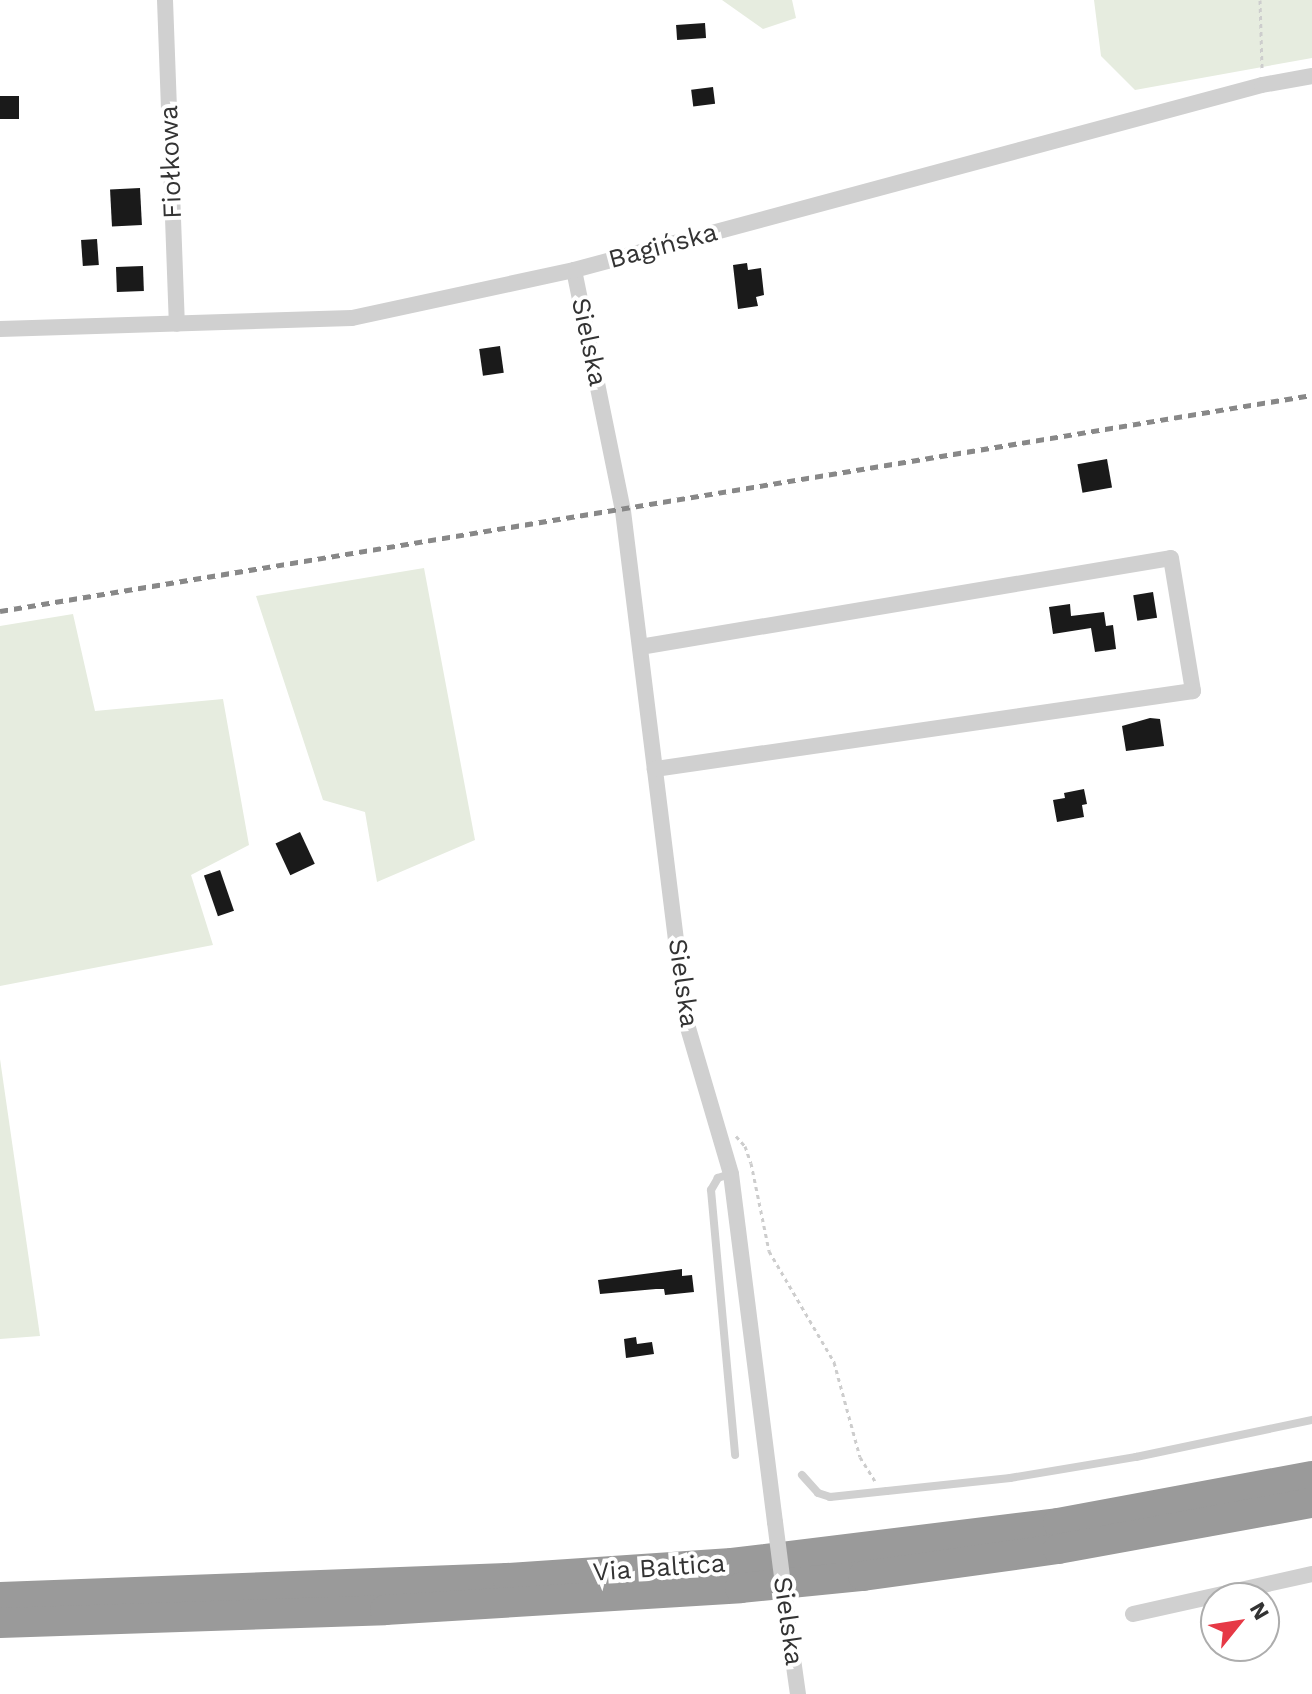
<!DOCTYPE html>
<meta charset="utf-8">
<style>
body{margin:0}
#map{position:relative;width:1312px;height:1694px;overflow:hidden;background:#fff;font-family:"Work Sans",sans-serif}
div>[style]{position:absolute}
.green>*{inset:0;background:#e6ecdf}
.building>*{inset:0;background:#1a1a1a;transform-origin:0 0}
.path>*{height:3px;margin-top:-1.5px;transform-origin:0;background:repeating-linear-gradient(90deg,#cdcdcd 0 4px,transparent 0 8px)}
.service>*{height:8px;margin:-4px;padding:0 4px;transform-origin:4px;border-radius:4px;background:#d0d0d0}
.minor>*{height:16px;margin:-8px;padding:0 8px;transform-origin:8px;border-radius:8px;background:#d0d0d0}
.motorway>*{height:30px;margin:-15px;padding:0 15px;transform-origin:15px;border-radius:15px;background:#9a9a9a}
.rail>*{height:5px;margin-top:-2.5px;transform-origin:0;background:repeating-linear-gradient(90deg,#888 0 8px,transparent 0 14px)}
.minor-bridge>*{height:16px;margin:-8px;padding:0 8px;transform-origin:8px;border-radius:8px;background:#d0d0d0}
span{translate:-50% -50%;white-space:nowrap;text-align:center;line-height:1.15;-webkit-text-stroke:8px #fff;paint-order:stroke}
.street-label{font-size:26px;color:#333}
.north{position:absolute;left:1200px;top:1582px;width:80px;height:80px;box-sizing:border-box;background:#fff;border:2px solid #adadad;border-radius:50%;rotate:60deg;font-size:22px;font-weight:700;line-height:32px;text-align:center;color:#333}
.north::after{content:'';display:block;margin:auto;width:28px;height:36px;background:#e63946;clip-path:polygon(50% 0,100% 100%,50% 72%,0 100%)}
</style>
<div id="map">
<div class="green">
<div style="clip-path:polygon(722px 0,792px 0,796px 18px,763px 29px)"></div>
<div style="clip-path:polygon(1094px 0,1312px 0,1312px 58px,1135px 90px,1101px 56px)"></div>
<div style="clip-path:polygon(424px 568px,475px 840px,377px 882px,365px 812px,323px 800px,256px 596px)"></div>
<div style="clip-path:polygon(73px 614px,95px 711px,223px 699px,249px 845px,191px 875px,213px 945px,0 986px,0 626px)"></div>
<div style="clip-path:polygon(0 1059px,40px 1336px,0 1339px)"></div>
</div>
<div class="building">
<div style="left:705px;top:23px;width:15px;height:29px;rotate:86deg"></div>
<div style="left:713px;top:87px;width:17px;height:22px;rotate:83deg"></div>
<div style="left:0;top:96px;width:19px;height:23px"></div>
<div style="left:140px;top:188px;width:37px;height:30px;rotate:87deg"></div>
<div style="left:97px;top:239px;width:26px;height:16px;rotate:86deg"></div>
<div style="clip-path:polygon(747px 263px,748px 270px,761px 268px,764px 295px,756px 297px,758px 306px,738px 309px,733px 265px)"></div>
<div style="left:143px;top:266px;width:25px;height:27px;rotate:88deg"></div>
<div style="left:500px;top:346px;width:27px;height:21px;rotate:82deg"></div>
<div style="left:1107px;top:459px;width:29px;height:30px;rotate:80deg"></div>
<div style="left:1153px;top:592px;width:26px;height:20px;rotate:81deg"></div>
<div style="clip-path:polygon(1070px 604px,1071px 616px,1104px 612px,1106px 626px,1113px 625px,1116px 649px,1095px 652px,1091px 628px,1053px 634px,1049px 607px)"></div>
<div style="clip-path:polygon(1150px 718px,1160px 719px,1164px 746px,1126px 751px,1122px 726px)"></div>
<div style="clip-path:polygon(1084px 789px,1087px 804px,1082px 805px,1084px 817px,1057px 822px,1053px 800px,1065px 798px,1064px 793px)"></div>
<div style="left:300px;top:832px;width:35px;height:27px;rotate:65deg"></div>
<div style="left:220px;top:870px;width:43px;height:17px;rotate:71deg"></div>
<div style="clip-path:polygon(682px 1269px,682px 1276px,692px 1275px,694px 1292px,665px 1295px,664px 1289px,656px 1289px,600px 1294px,598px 1280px)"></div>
<div style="clip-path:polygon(636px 1337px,637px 1344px,652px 1342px,654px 1354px,626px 1358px,624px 1339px)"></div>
</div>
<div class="path">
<div style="left:1260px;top:0;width:68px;rotate:88.3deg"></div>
<div style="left:736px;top:1136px;width:13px;rotate:48deg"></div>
<div style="left:745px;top:1146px;width:18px;rotate:71deg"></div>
<div style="left:751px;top:1163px;width:90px;rotate:78.4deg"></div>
<div style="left:769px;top:1251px;width:129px;rotate:59.6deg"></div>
<div style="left:834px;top:1362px;width:98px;rotate:74.7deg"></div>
<div style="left:860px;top:1457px;width:28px;rotate:58deg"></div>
</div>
<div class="service">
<div style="left:730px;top:1174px;width:13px;rotate:162deg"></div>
<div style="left:718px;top:1178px;width:14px;rotate:120deg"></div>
<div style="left:711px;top:1190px;width:266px;rotate:84.8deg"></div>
<div style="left:802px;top:1475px;width:24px;rotate:48deg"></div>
<div style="left:818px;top:1493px;width:13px;rotate:18deg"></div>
<div style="left:830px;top:1497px;width:57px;rotate:-6deg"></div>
<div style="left:887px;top:1491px;width:124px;rotate:-6deg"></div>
<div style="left:1010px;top:1478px;width:128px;rotate:-9.5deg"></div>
<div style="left:1136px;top:1457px;width:180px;rotate:-11.9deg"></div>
</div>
<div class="minor">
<div style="left:165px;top:0;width:324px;rotate:87.9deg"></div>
<div style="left:574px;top:270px;width:246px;rotate:78.5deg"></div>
<div style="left:623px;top:511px;width:514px;rotate:82.96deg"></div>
<div style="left:686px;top:1021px;width:159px;rotate:73.6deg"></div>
<div style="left:731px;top:1174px;width:351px;rotate:82.8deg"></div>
<div style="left:0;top:329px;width:352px;rotate:-1.8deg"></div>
<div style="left:352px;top:318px;width:227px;rotate:-12.2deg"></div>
<div style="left:574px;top:270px;width:712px;rotate:-15.05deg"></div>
<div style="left:1262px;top:85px;width:51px;rotate:-10.2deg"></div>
<div style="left:640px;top:647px;width:538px;rotate:-9.51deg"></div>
<div style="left:1171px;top:558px;width:135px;rotate:80.6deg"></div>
<div style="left:1193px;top:691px;width:544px;rotate:171.75deg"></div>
<div style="left:1133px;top:1614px;width:183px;rotate:-12.6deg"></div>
<div style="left:788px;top:1624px;width:71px;rotate:81.9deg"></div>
</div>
<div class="motorway">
<div style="left:0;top:1597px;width:507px;rotate:-2.15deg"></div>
<div style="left:507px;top:1578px;width:225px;rotate:-3.8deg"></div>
<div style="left:732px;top:1563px;width:328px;rotate:-7deg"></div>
<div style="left:1058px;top:1523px;width:258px;rotate:-10.5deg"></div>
<div style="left:0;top:1623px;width:385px;rotate:-1.9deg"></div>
<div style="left:385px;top:1610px;width:356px;rotate:-3.5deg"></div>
<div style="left:740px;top:1588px;width:124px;rotate:-5.6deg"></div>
<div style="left:863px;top:1576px;width:197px;rotate:-7.9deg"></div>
<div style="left:1058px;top:1549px;width:258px;rotate:-10.3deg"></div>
</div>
<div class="rail">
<div style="left:0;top:611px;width:1330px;rotate:-9.35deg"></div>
</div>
<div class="minor-bridge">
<div style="left:775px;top:1522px;width:103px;rotate:82.7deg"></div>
</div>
<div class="street-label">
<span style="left:171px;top:162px;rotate:-92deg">Fiołkowa</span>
<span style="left:663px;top:246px;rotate:-15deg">Bagińska</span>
<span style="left:589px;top:342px;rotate:78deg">Sielska</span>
<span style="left:683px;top:983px;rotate:82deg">Sielska</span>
<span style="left:659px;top:1568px;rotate:-4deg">Via Baltica</span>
<span style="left:788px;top:1621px;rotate:82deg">Sielska</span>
</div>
<div class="north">N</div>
</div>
